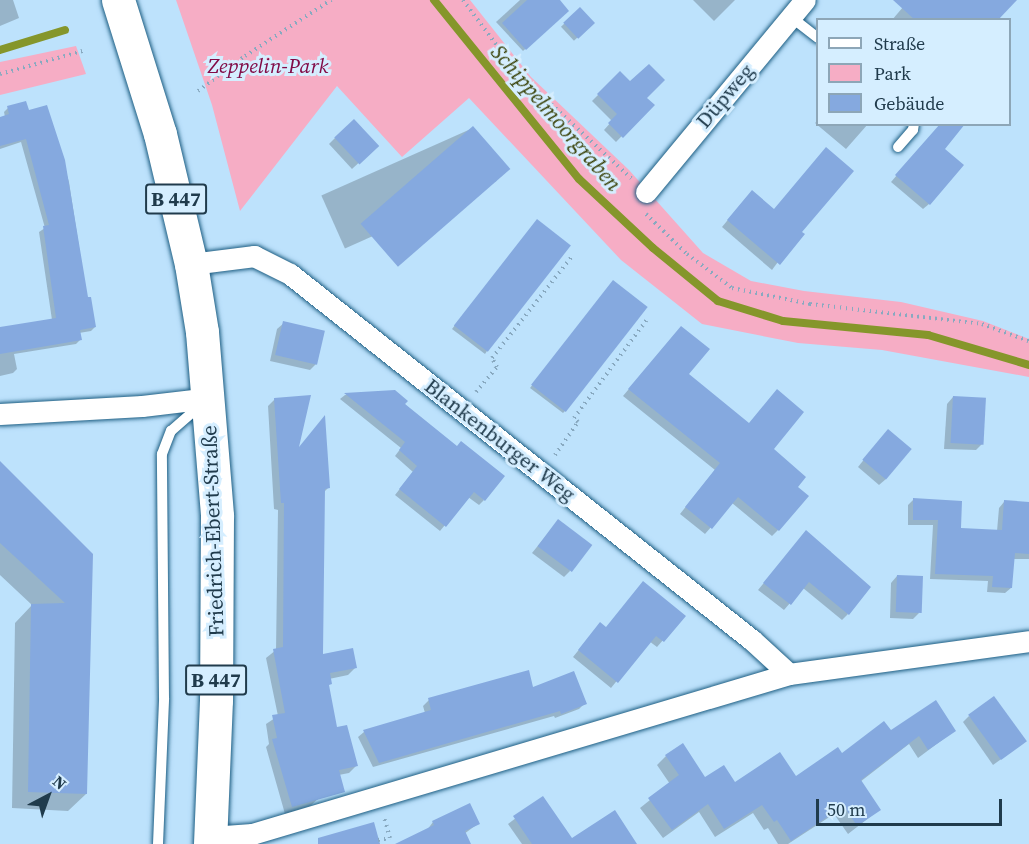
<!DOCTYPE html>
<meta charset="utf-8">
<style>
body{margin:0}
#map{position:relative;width:1029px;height:844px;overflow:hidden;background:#bde2fc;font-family:"Source Serif 4",serif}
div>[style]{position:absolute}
.green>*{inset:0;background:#f6adc5}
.shadow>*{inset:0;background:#0003;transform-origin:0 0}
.stream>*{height:8px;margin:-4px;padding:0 4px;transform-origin:4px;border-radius:4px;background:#85962b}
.building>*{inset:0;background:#85a9df;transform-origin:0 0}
.path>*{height:4px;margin-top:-2px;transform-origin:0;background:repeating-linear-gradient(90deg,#88a9c0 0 1.5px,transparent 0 6px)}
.roads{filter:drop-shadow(0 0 2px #1d5e83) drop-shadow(0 0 2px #1d5e83)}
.lane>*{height:10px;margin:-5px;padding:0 5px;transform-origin:5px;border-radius:5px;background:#fff}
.street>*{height:21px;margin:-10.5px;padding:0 10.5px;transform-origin:10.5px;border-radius:10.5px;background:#fff}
.primary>*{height:33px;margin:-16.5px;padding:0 16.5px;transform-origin:16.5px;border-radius:16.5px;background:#fff}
span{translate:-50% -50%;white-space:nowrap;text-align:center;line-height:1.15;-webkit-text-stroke:6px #d5eeff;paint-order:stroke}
.shield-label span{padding:2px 4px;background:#d5eeff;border:2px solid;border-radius:4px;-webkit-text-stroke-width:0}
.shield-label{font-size:20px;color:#203b4c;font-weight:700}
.park-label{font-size:21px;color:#820b47;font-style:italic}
.street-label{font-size:21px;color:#203b4c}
.water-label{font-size:22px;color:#384107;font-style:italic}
.legend{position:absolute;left:816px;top:18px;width:195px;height:108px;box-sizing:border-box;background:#d5eeff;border:2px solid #8da6b7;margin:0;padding:8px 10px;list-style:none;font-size:18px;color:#203b4c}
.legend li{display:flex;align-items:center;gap:12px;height:30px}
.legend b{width:30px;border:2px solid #8da6b7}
.north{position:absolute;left:18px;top:766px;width:60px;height:60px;-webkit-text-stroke:4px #d5eeff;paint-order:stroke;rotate:41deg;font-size:16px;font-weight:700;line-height:24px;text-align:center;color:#203b4c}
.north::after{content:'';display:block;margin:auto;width:21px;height:27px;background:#203b4c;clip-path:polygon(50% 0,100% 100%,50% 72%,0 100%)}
.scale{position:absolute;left:816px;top:799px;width:186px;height:27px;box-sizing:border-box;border:3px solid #203b4c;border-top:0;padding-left:8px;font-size:18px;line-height:21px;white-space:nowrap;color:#203b4c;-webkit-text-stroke:4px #d5eeff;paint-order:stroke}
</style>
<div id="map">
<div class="green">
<div style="clip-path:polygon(176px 0,470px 0,531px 77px,629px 170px,703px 253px,751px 281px,804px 291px,901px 302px,983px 321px,1029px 339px,1029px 377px,882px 350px,798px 343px,702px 324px,621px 260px,469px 98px,402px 157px,337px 86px,240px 211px,212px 105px)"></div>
<div style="clip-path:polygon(76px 46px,86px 74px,0 95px,0 62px)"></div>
</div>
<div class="shadow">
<div style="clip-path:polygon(0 0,13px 0,19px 18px,0 26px)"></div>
<div style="clip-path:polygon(520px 0,557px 0,567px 11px,523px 51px,496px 22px)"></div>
<div style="clip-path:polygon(693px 0,735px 0,714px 21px)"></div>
<div style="clip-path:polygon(909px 0,1007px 0,977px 20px,892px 20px)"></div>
<div style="left:580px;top:9px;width:19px;height:26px;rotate:47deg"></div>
<div style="clip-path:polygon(620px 73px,652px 105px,616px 142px,604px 130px,612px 121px,592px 101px)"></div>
<div style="clip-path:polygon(46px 106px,69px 182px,87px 299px,95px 327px,91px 331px,79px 333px,80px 340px,76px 344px,14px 354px,17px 369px,13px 373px,0 376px,0 329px,52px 320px,39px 232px,45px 228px,21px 142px,0 149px,0 118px,5px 117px,4px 112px,8px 108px,28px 112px)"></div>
<div style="clip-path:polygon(818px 120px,818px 124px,868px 124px,846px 149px,815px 123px)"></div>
<div style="clip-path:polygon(941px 124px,943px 149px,929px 204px,923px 209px,891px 182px)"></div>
<div style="left:473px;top:128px;width:58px;height:166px;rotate:66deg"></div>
<div style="clip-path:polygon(335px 138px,377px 146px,352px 169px,329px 144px)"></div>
<div style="clip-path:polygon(746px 198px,774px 210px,800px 232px,772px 270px,722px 227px)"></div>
<div style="clip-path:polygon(534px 224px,487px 351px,485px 354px,452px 329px)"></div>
<div style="clip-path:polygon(611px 285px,565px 411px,563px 413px,530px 388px)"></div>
<div style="clip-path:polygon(284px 323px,316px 364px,310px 370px,270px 361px,277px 329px)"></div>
<div style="clip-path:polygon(675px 334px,687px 374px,772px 449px,796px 487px,778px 530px,772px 536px,732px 503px,705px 534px,680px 514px,715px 470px,623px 396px)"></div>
<div style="clip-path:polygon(395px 392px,484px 500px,479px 505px,468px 497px,440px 531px,395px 495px,413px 472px,395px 456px,401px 448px,340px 399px,345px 395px)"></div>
<div style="clip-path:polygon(953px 397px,982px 444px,976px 450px,944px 449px,947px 404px)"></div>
<div style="clip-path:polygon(275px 399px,297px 450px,328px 488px,323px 493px,321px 656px,355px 668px,348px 675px,329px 679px,328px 686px,336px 728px,356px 766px,349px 773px,318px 779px,318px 799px,310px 806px,285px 814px,266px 747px,269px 744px,266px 724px,278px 716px,266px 658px,276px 650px,278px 510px,274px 509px,268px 406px)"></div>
<div style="clip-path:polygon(882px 437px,886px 479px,879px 485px,858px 467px)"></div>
<div style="clip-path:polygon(0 472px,92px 555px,86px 794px,68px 811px,12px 808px,15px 623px,32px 605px,0 575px)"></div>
<div style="clip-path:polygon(914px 499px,959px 530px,997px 531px,999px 508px,1004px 502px,1029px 504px,1029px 559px,1013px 559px,1011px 588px,1005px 593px,987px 592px,988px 581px,930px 579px,933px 525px,908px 525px,908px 505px)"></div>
<div style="clip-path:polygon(558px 521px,570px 571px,564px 577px,532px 553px)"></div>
<div style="clip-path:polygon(806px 532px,831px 552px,829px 555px,848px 614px,842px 620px,803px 588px,784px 610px,758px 590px)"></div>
<div style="clip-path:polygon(897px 576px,919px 613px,913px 619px,890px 618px,891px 583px)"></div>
<div style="clip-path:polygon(684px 616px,657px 647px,649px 641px,611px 688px,573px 657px,594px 631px)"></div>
<div style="clip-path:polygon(532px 689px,585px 703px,579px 709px,555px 718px,554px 716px,373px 767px,358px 737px,364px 732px,425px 713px,423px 706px,429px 700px)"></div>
<div style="clip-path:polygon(969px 716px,1018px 747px,993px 765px,963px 722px)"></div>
<div style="clip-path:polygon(954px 731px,918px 758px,909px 744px,860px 782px,879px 810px,848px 834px,834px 814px,788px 844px,778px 844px,768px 828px,764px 830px,753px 813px,715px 837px,699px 812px,663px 838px,640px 808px,670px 784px,657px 765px,666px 756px,705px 779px,735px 784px,795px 778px,891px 732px)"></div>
<div style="clip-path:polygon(542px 798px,574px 844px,522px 844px,508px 824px)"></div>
<div style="clip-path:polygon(469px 805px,479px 823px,464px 834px,463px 844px,409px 844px,427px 830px,433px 822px)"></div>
</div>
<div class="stream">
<div style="left:434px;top:0;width:230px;rotate:51deg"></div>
<div style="left:579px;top:179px;width:101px;rotate:43deg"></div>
<div style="left:653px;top:248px;width:84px;rotate:39.2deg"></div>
<div style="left:718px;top:301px;width:68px;rotate:17.1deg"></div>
<div style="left:783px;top:321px;width:146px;rotate:5.5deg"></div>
<div style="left:928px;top:335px;width:105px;rotate:16.5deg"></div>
<div style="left:0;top:50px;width:68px;rotate:-17.1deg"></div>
</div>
<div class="building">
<div style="clip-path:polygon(527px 0,560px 0,569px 11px,526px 50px,502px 23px)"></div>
<div style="clip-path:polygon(893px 0,1017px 0,998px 20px,915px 20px)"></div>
<div style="left:580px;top:7px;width:22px;height:23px;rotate:47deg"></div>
<div style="clip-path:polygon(649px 64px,665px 80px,647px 98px,655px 105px,623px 138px,608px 123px,617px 114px,597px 94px,620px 71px,630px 81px)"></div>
<div style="clip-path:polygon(26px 101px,29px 110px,47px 105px,65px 160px,88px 297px,91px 297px,96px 327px,80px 330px,82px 340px,0 354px,0 327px,56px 318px,43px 226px,49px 225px,26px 139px,0 146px,0 117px,9px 114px,7px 106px)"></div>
<div style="left:354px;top:119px;width:37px;height:27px;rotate:47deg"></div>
<div style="clip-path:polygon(940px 124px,965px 124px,945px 149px,964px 165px,930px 205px,895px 175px)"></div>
<div style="left:473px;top:126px;width:57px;height:149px;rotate:49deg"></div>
<div style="clip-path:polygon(826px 147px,854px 171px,802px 232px,805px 234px,780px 265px,727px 220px,752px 190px,774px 209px)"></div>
<div style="left:537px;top:219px;width:43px;height:135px;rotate:38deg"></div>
<div style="left:613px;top:280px;width:44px;height:133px;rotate:38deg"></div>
<div style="left:283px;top:321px;width:43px;height:35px;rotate:13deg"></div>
<div style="clip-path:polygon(681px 326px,710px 349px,689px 374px,749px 423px,777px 389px,804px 412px,774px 449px,806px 477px,798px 487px,809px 496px,779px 531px,738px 497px,712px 529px,685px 507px,720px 463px,628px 389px)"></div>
<div style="clip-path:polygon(395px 390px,408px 401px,405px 404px,457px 446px,461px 441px,505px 476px,485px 501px,474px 492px,446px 527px,399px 489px,417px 466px,399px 450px,405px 442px,344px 393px)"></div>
<div style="clip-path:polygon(311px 395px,299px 447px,325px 415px,330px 488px,325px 489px,323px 654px,353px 648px,357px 668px,330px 673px,332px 684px,329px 685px,337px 727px,347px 725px,358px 766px,339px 770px,345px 792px,292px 807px,272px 739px,277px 738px,272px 715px,285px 713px,273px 649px,283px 647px,284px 503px,281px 503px,274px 398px)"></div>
<div style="left:953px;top:396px;width:33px;height:47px;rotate:3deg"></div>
<div style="left:888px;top:429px;width:31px;height:40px;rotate:40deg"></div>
<div style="clip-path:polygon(0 461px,93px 554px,87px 794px,28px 792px,31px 604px,65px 603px,0 543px)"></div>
<div style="clip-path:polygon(913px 498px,962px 501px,961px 528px,1002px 530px,1004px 500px,1029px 502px,1029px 554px,1015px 553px,1012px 588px,992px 587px,993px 576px,935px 574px,938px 520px,913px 520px)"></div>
<div style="left:558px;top:519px;width:43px;height:34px;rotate:37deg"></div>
<div style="clip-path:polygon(806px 530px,871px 587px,849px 615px,809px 582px,791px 605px,763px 583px)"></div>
<div style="left:897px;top:575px;width:26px;height:37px;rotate:2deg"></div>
<div style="clip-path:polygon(643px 581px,686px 616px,664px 642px,656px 636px,618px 683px,578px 650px,600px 622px,606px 627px)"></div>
<div style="clip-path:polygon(529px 670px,533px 687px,574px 671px,587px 704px,561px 714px,560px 711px,379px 763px,363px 730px,431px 710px,428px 698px)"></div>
<div style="left:994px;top:696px;width:56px;height:32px;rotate:54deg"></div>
<div style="clip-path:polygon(936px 700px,956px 731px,928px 750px,919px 736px,861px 780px,881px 810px,857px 826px,844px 806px,791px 841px,777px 820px,774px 822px,762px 805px,724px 829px,708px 804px,672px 830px,648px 798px,679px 775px,665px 755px,683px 743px,705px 777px,724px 765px,735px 782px,780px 752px,796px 776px,838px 747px,842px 753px,884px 721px,891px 730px)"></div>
<div style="clip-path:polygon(543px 796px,572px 838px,615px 810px,637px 844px,532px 844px,513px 816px)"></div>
<div style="clip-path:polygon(470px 803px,480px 824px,465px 831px,471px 844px,395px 844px,434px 825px,432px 821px)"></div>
<div style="clip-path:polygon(374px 822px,380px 844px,318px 844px,318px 838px)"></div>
</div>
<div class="path">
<div style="left:463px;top:0;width:54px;rotate:53.3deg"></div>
<div style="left:495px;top:43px;width:65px;rotate:48.7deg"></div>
<div style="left:538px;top:92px;width:127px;rotate:42.8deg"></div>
<div style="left:0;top:74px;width:89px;rotate:-15.6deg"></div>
<div style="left:198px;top:91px;width:59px;rotate:-36.7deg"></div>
<div style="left:245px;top:56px;width:103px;rotate:-33.1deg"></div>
<div style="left:646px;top:214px;width:57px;rotate:44.3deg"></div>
<div style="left:687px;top:254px;width:56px;rotate:37.1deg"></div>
<div style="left:732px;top:288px;width:80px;rotate:11.6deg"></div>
<div style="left:810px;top:304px;width:173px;rotate:6.6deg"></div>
<div style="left:982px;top:324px;width:50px;rotate:19.9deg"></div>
<div style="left:476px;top:392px;width:33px;rotate:-50deg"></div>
<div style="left:497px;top:367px;width:10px;rotate:-119deg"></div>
<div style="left:492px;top:358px;width:131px;rotate:-51.8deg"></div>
<div style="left:555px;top:455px;width:40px;rotate:-55.1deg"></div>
<div style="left:578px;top:422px;width:6px;rotate:-135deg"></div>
<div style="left:574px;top:418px;width:124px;rotate:-53.5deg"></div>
<div style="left:378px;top:840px;width:12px;rotate:-9deg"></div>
<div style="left:390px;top:838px;width:22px;rotate:-106deg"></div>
</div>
<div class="roads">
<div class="lane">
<div style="left:791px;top:17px;width:34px;rotate:38deg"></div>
<div style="left:898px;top:147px;width:23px;rotate:-49deg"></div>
<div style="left:913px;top:130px;width:6px;rotate:-81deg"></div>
<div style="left:158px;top:844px;width:146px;rotate:-87.6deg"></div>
<div style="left:164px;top:698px;width:244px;rotate:-90.5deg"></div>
<div style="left:162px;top:454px;width:25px;rotate:-69deg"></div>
<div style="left:171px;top:431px;width:41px;rotate:-41.1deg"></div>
</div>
<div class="street">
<div style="left:646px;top:192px;width:249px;rotate:-50.4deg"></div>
<div style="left:191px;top:264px;width:64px;rotate:-7.2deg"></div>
<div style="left:254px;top:256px;width:40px;rotate:26.6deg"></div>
<div style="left:290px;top:274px;width:589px;rotate:38.39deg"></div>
<div style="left:752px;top:640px;width:50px;rotate:42.6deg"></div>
<div style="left:789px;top:674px;width:242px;rotate:-7.8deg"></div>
<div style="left:0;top:414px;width:142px;rotate:-3.2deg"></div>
<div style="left:142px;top:406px;width:67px;rotate:-6.8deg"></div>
<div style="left:211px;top:837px;width:41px;rotate:-4.2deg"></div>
<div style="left:252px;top:834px;width:560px;rotate:-16.59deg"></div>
</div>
<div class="primary">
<div style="left:118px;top:0;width:140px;rotate:72.6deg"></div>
<div style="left:160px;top:134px;width:134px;rotate:76.6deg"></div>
<div style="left:191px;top:264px;width:69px;rotate:80.8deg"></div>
<div style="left:202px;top:332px;width:185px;rotate:85.3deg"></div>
<div style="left:217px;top:516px;width:184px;rotate:90.3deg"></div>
<div style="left:216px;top:700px;width:144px;rotate:92.4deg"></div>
</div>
</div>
<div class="shield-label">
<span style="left:176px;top:199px">B 447</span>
<span style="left:216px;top:680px">B 447</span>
</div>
<div class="park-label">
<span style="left:268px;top:66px">Zeppelin-Park</span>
</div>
<div class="street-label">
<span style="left:725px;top:96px;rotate:-50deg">Düpweg</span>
<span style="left:500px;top:440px;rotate:38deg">Blankenburger Weg</span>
<span style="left:213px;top:531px;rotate:-92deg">Friedrich-Ebert-Straße</span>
</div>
<div class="water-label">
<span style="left:556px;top:118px;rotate:49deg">Schippelmoorgraben</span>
</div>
<ul class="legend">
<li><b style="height:8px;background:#fff"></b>Straße</li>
<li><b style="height:16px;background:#f6adc5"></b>Park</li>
<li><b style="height:16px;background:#85a9df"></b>Gebäude</li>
</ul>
<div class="north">N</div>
<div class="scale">50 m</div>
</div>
